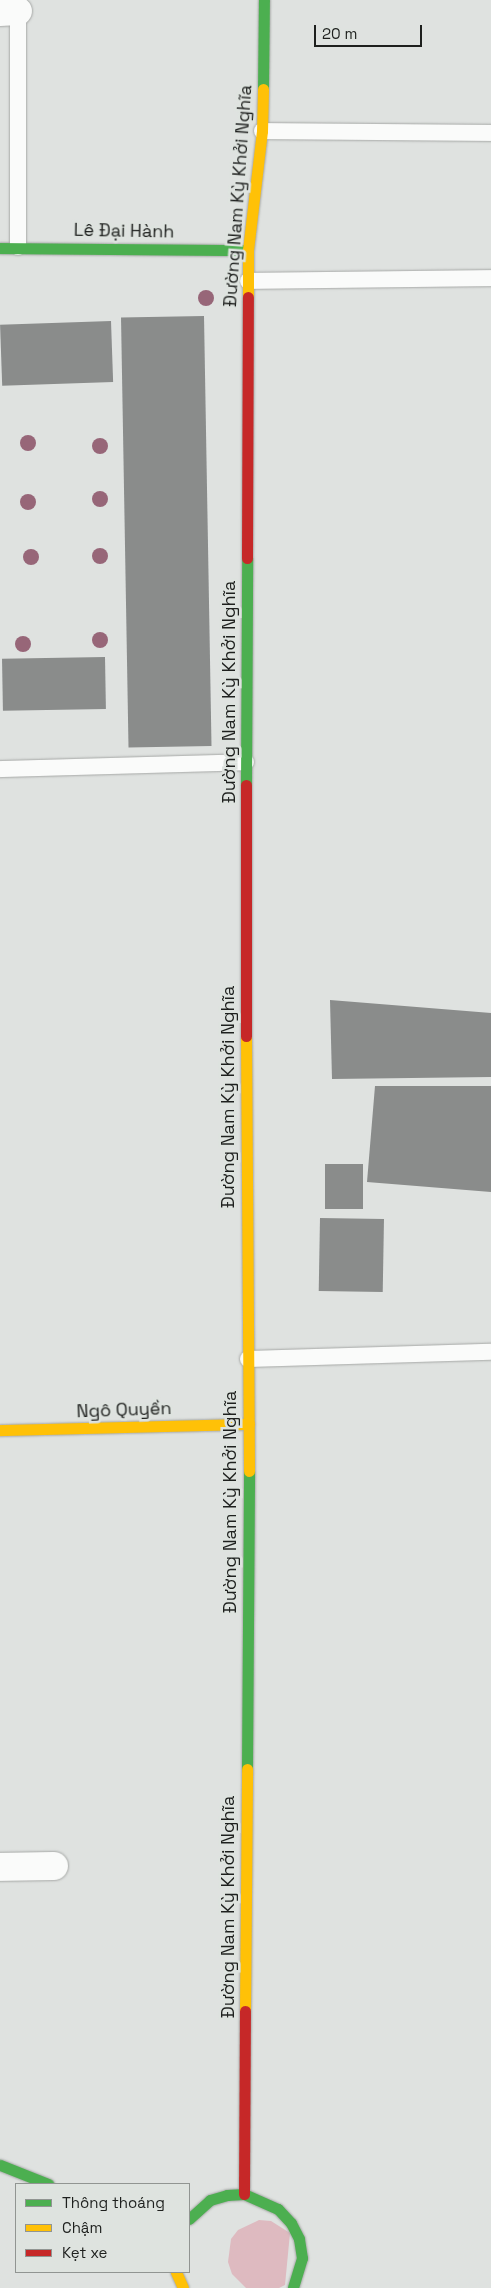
<!DOCTYPE html>
<meta charset="utf-8">
<style>
body{margin:0}
#map{position:relative;width:491px;height:2288px;overflow:hidden;background:#dfe2e0;font-family:"Space Grotesk",sans-serif}
div>[style]{position:absolute}
.green>*{inset:0;background:#debac0}
.building>*{inset:0;background:#8a8c8b;transform-origin:0 0}
.roads{filter:drop-shadow(0 0 1px #a6a8a6) drop-shadow(0 0 1px #a6a8a6)}
.lane>*{height:16px;margin:-8px;padding:0 8px;transform-origin:8px;border-radius:8px;background:#fafbfa}
.street>*{height:28px;margin:-14px;padding:0 14px;transform-origin:14px;border-radius:14px;background:#fafbfa}
.fast>*{height:11px;margin:-5.5px;padding:0 5.5px;transform-origin:5.5px;border-radius:5.5px;background:#4caf50}
.slow>*{height:11px;margin:-5.5px;padding:0 5.5px;transform-origin:5.5px;border-radius:5.5px;background:#ffc107}
.jam>*{height:11px;margin:-5.5px;padding:0 5.5px;transform-origin:5.5px;border-radius:5.5px;background:#c62828}
.trees>*{width:16px;height:16px;margin:-8px;border-radius:50%;background:#976678}
span{translate:-50% -50%;white-space:nowrap;text-align:center;line-height:1.15;-webkit-text-stroke:5px #dee3df;paint-order:stroke}
.street-label{font-size:18px;color:#1e201e}
.legend{position:absolute;left:15px;top:2183px;width:175px;height:90px;box-sizing:border-box;background:#dee3df;border:1px solid #919592;margin:0;padding:6px 9px;list-style:none;font-size:15px;color:#1e201e}
.legend li{display:flex;align-items:center;gap:10px;height:25px}
.legend b{width:25px;border:1px solid #919592}
.scale{position:absolute;left:314px;top:25px;width:108px;height:22px;box-sizing:border-box;border:2px solid #1e201e;border-top:0;padding-left:6px;font-size:15px;line-height:18px;white-space:nowrap;color:#1e201e;-webkit-text-stroke:4px #dee3df;paint-order:stroke}
</style>
<div id="map">
<div class="green">
<div style="clip-path:polygon(259px 2220px,271px 2221px,290px 2233px,285px 2285px,279px 2288px,246px 2288px,232px 2274px,228px 2262px,231px 2239px,238px 2230px)"></div>
</div>
<div class="building">
<div style="left:204px;top:316px;width:430px;height:83px;rotate:89deg"></div>
<div style="left:111px;top:321px;width:61px;height:111px;rotate:88deg"></div>
<div style="left:105px;top:657px;width:52px;height:103px;rotate:89deg"></div>
<div style="clip-path:polygon(330px 1000px,491px 1013px,491px 1077px,332px 1079px)"></div>
<div style="clip-path:polygon(375px 1086px,491px 1086px,491px 1192px,367px 1182px)"></div>
<div style="left:325px;top:1164px;width:38px;height:45px"></div>
<div style="left:320px;top:1218px;width:64px;height:73px;rotate:1deg"></div>
</div>
<div class="roads">
<div class="lane">
<div style="left:18px;top:2px;width:245px;rotate:90deg"></div>
<div style="left:262px;top:131px;width:229px;rotate:0.5deg"></div>
<div style="left:248px;top:281px;width:243px;rotate:-0.7deg"></div>
<div style="left:0;top:769px;width:246px;rotate:-1.6deg"></div>
<div style="left:248px;top:1359px;width:243px;rotate:-1.7deg"></div>
</div>
<div class="street">
<div style="left:0;top:12px;width:18px;rotate:-3deg"></div>
<div style="left:0;top:1867px;width:54px;rotate:-1.1deg"></div>
</div>
<div class="fast">
<div style="left:263px;top:89px;width:89px;rotate:-89.4deg"></div>
<div style="left:0;top:248px;width:248px;rotate:0.5deg"></div>
<div style="left:246px;top:785px;width:227px;rotate:-89.7deg"></div>
<div style="left:247px;top:1769px;width:298px;rotate:-89.6deg"></div>
<div style="left:0;top:2165px;width:52px;rotate:21.6deg"></div>
<div style="left:189px;top:2219px;width:28px;rotate:-42deg"></div>
<div style="left:210px;top:2200px;width:18px;rotate:-16deg"></div>
<div style="left:227px;top:2195px;width:17px;rotate:-3deg"></div>
<div style="left:244px;top:2194px;width:37px;rotate:24deg"></div>
<div style="left:278px;top:2209px;width:19px;rotate:47deg"></div>
<div style="left:291px;top:2223px;width:18px;rotate:63deg"></div>
<div style="left:299px;top:2239px;width:19px;rotate:81deg"></div>
<div style="left:302px;top:2258px;width:31px;rotate:107deg"></div>
</div>
<div class="slow">
<div style="left:248px;top:297px;width:47px;rotate:-90deg"></div>
<div style="left:248px;top:250px;width:120px;rotate:-83.3deg"></div>
<div style="left:262px;top:131px;width:42px;rotate:-88.6deg"></div>
<div style="left:246px;top:1036px;width:435px;rotate:89.6deg"></div>
<div style="left:0;top:1430px;width:249px;rotate:-1.4deg"></div>
<div style="left:245px;top:2011px;width:242px;rotate:-89.5deg"></div>
<div style="left:176px;top:2272px;width:17px;rotate:66deg"></div>
</div>
<div class="jam">
<div style="left:247px;top:558px;width:261px;rotate:-89.8deg"></div>
<div style="left:246px;top:1036px;width:251px;rotate:-90deg"></div>
<div style="left:244px;top:2194px;width:183px;rotate:-89.7deg"></div>
</div>
</div>
<div class="trees">
<div style="left:206px;top:298px"></div>
<div style="left:28px;top:443px"></div>
<div style="left:100px;top:446px"></div>
<div style="left:100px;top:499px"></div>
<div style="left:28px;top:502px"></div>
<div style="left:100px;top:556px"></div>
<div style="left:31px;top:557px"></div>
<div style="left:100px;top:640px"></div>
<div style="left:23px;top:644px"></div>
</div>
<div class="street-label">
<span style="left:238px;top:196px;rotate:-86deg">Đường Nam Kỳ Khởi Nghĩa</span>
<span style="left:124px;top:231px;rotate:1deg">Lê Đại Hành</span>
<span style="left:229px;top:692px;rotate:-90deg">Đường Nam Kỳ Khởi Nghĩa</span>
<span style="left:228px;top:1097px;rotate:-90deg">Đường Nam Kỳ Khởi Nghĩa</span>
<span style="left:124px;top:1410px;rotate:-2deg">Ngô Quyền</span>
<span style="left:230px;top:1502px;rotate:-90deg">Đường Nam Kỳ Khởi Nghĩa</span>
<span style="left:228px;top:1907px;rotate:-90deg">Đường Nam Kỳ Khởi Nghĩa</span>
</div>
<ul class="legend">
<li><b style="height:6px;background:#4caf50"></b>Thông thoáng</li>
<li><b style="height:6px;background:#ffc107"></b>Chậm</li>
<li><b style="height:6px;background:#c62828"></b>Kẹt xe</li>
</ul>
<div class="scale">20 m</div>
</div>
